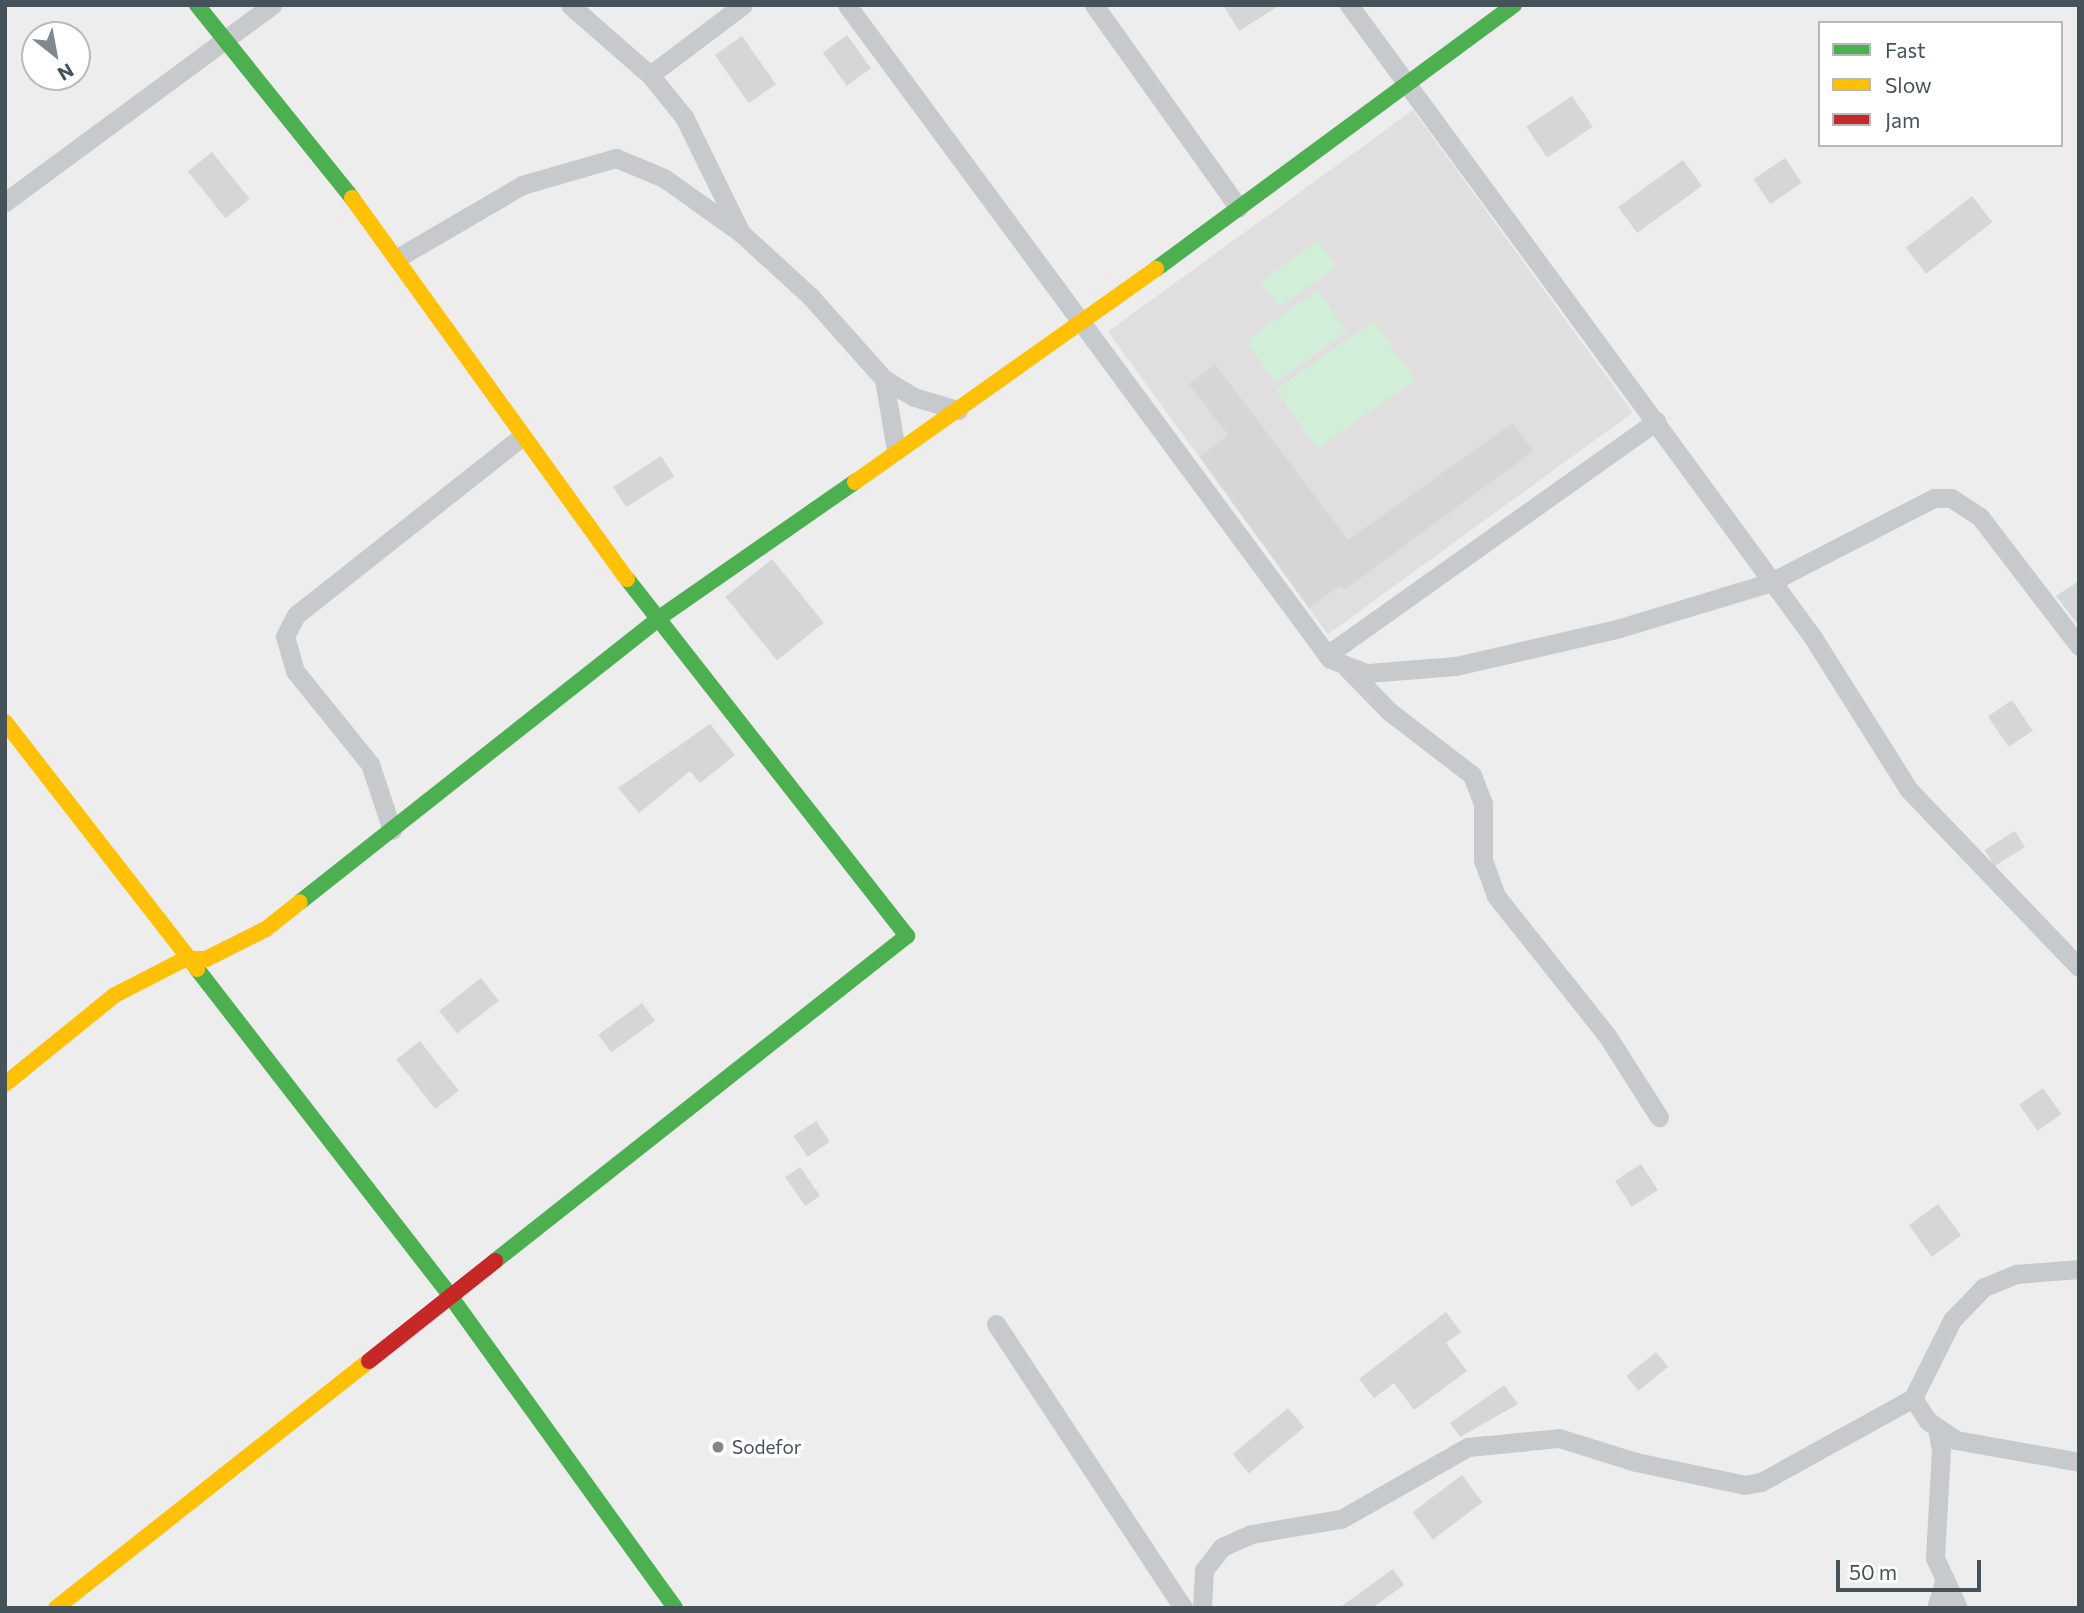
<!DOCTYPE html>
<style>
body{margin:0}
#map{position:relative;width:2084px;height:1613px;overflow:hidden;background:#eeeded;font-family:Commissioner,sans-serif}
div>[style]{position:absolute}
.education>*{inset:0;background:#e0dedf;transform-origin:0 0}
.green>*{inset:0;background:#d1eed9;transform-origin:0 0}
.building>*{inset:0;background:#d5d6d7;transform-origin:0 0}
.street>*{height:19px;margin:-9.5px;padding:0 9.5px;transform-origin:9.5px;border-radius:9.5px;background:#c7cacc}
.fast>*{height:16px;margin:-8px;padding:0 8px;transform-origin:8px;border-radius:8px;background:#4caf50}
.slow>*{height:16px;margin:-8px;padding:0 8px;transform-origin:8px;border-radius:8px;background:#ffc107}
.jam>*{height:16px;margin:-8px;padding:0 8px;transform-origin:8px;border-radius:8px;background:#c62828}
.dots>*{width:19px;height:19px;translate:-50% -50%;box-sizing:border-box;border:4px solid #fff;border-radius:50%}
span{translate:-50% -50%;white-space:nowrap;text-align:center;line-height:1.15;-webkit-text-stroke:7px #fff;paint-order:stroke}
.poi-label{font-size:19px;color:#45525a}
.left{translate:0 -50%;text-align:left}
.frame{position:absolute;inset:0;border:7px solid #45525a;pointer-events:none}
.legend{position:absolute;left:1818px;top:21px;width:245px;height:126px;box-sizing:border-box;background:#fff;border:2px solid #b5babd;margin:0;padding:9px 12px;list-style:none;font-size:21px;color:#45525a}
.legend li{display:flex;align-items:center;gap:14px;height:35px}
.legend b{width:35px;border:2px solid #b5babd}
.north{position:absolute;left:21px;top:21px;width:70px;height:70px;box-sizing:border-box;background:#fff;border:2px solid #b5babd;border-radius:50%;rotate:149deg;font-size:19px;font-weight:700;line-height:28px;text-align:center;color:#45525a}
.north::after{content:'';display:block;margin:auto;width:24px;height:32px;background:#80888d;clip-path:polygon(50% 0,100% 100%,50% 72%,0 100%)}
.scale{position:absolute;left:1836px;top:1560px;width:145px;height:32px;box-sizing:border-box;border:4px solid #45525a;border-top:0;padding-left:9px;font-size:21px;line-height:24px;white-space:nowrap;color:#45525a;-webkit-text-stroke:5px #fff;paint-order:stroke}
</style>
<div id="map">
<div class="education">
<div style="left:1413px;top:110px;width:374px;height:377px;rotate:54deg"></div>
</div>
<div class="green">
<div style="left:1318px;top:241px;width:32px;height:70px;rotate:55deg"></div>
<div style="left:1318px;top:290px;width:51px;height:88px;rotate:55deg"></div>
<div style="left:1374px;top:321px;width:72px;height:120px;rotate:55deg"></div>
</div>
<div class="building">
<div style="clip-path:polygon(1223px 5px,1280px 5px,1239px 31px)"></div>
<div style="left:847px;top:35px;width:41px;height:30px;rotate:54deg"></div>
<div style="left:742px;top:36px;width:59px;height:33px;rotate:55deg"></div>
<div style="left:1572px;top:96px;width:37px;height:55px;rotate:56deg"></div>
<div style="left:212px;top:152px;width:60px;height:31px;rotate:51deg"></div>
<div style="left:1785px;top:158px;width:30px;height:38px;rotate:56deg"></div>
<div style="left:1683px;top:160px;width:32px;height:80px;rotate:54deg"></div>
<div style="left:1972px;top:196px;width:33px;height:84px;rotate:52deg"></div>
<div style="clip-path:polygon(1215px 364px,1348px 540px,1513px 423px,1533px 451px,1344px 590px,1340px 585px,1309px 608px,1200px 457px,1228px 435px,1189px 384px)"></div>
<div style="left:661px;top:456px;width:24px;height:57px;rotate:57deg"></div>
<div style="left:772px;top:559px;width:82px;height:60px;rotate:51deg"></div>
<div style="clip-path:polygon(2079px 581px,2079px 626px,2056px 596px)"></div>
<div style="left:2012px;top:700px;width:37px;height:29px;rotate:56deg"></div>
<div style="clip-path:polygon(710px 724px,735px 755px,700px 783px,690px 771px,639px 813px,618px 788px)"></div>
<div style="left:2015px;top:831px;width:19px;height:36px;rotate:58deg"></div>
<div style="left:481px;top:978px;width:29px;height:53px;rotate:52deg"></div>
<div style="left:642px;top:1003px;width:22px;height:54px;rotate:54deg"></div>
<div style="left:420px;top:1041px;width:63px;height:30px;rotate:52deg"></div>
<div style="left:2043px;top:1088px;width:32px;height:29px;rotate:55deg"></div>
<div style="left:816px;top:1121px;width:25px;height:27px;rotate:56deg"></div>
<div style="left:1641px;top:1164px;width:31px;height:31px;rotate:57deg"></div>
<div style="left:800px;top:1167px;width:35px;height:18px;rotate:55deg"></div>
<div style="left:1938px;top:1204px;width:39px;height:36px;rotate:54deg"></div>
<div style="clip-path:polygon(1446px 1312px,1461px 1332px,1446px 1343px,1467px 1371px,1414px 1410px,1394px 1383px,1374px 1398px,1359px 1379px)"></div>
<div style="left:1656px;top:1352px;width:19px;height:38px;rotate:51deg"></div>
<div style="clip-path:polygon(1504px 1385px,1518px 1404px,1460px 1437px,1450px 1423px)"></div>
<div style="left:1288px;top:1408px;width:25px;height:72px;rotate:50deg"></div>
<div style="left:1462px;top:1475px;width:34px;height:62px;rotate:53deg"></div>
<div style="clip-path:polygon(1393px 1569px,1404px 1585px,1372px 1608px,1339px 1608px)"></div>
</div>
<div class="street">
<div style="left:570px;top:5px;width:106px;rotate:41.2deg"></div>
<div style="left:650px;top:75px;width:54px;rotate:51deg"></div>
<div style="left:684px;top:117px;width:125px;rotate:63.8deg"></div>
<div style="left:847px;top:5px;width:813px;rotate:53.55deg"></div>
<div style="left:1330px;top:659px;width:40px;rotate:21deg"></div>
<div style="left:1367px;top:673px;width:89px;rotate:-4.5deg"></div>
<div style="left:1456px;top:666px;width:168px;rotate:-13deg"></div>
<div style="left:1620px;top:628px;width:158px;rotate:-16.9deg"></div>
<div style="left:1771px;top:582px;width:183px;rotate:-27.3deg"></div>
<div style="left:1934px;top:498px;width:17px"></div>
<div style="left:1951px;top:498px;width:35px;rotate:33deg"></div>
<div style="left:1980px;top:517px;width:163px;rotate:52.5deg"></div>
<div style="left:1094px;top:5px;width:249px;rotate:54.5deg"></div>
<div style="left:1349px;top:5px;width:783px;rotate:53.73deg"></div>
<div style="left:1812px;top:636px;width:182px;rotate:57.8deg"></div>
<div style="left:1909px;top:790px;width:245px;rotate:46.2deg"></div>
<div style="left:650px;top:75px;width:116px;rotate:-37deg"></div>
<div style="left:5px;top:202px;width:332px;rotate:-36.4deg"></div>
<div style="left:399px;top:257px;width:143px;rotate:-30.3deg"></div>
<div style="left:522px;top:185px;width:98px;rotate:-16deg"></div>
<div style="left:616px;top:158px;width:52px;rotate:22.6deg"></div>
<div style="left:664px;top:178px;width:95px;rotate:35.5deg"></div>
<div style="left:741px;top:233px;width:93px;rotate:42.4deg"></div>
<div style="left:810px;top:296px;width:111px;rotate:48.3deg"></div>
<div style="left:884px;top:379px;width:35px;rotate:31deg"></div>
<div style="left:914px;top:397px;width:46px;rotate:16.5deg"></div>
<div style="left:884px;top:379px;width:73px;rotate:80.5deg"></div>
<div style="left:1327px;top:655px;width:404px;rotate:-35.4deg"></div>
<div style="left:1347px;top:668px;width:62px;rotate:45.7deg"></div>
<div style="left:1390px;top:712px;width:103px;rotate:37.5deg"></div>
<div style="left:1472px;top:775px;width:31px;rotate:69deg"></div>
<div style="left:1483px;top:804px;width:56px;rotate:90deg"></div>
<div style="left:1483px;top:860px;width:38px;rotate:70deg"></div>
<div style="left:1496px;top:896px;width:180px;rotate:51.5deg"></div>
<div style="left:1608px;top:1037px;width:95px;rotate:57.5deg"></div>
<div style="left:392px;top:830px;width:70px;rotate:-108.4deg"></div>
<div style="left:370px;top:764px;width:119px;rotate:-128.9deg"></div>
<div style="left:295px;top:671px;width:36px;rotate:-106deg"></div>
<div style="left:285px;top:636px;width:24px;rotate:-62deg"></div>
<div style="left:296px;top:615px;width:287px;rotate:-38.3deg"></div>
<div style="left:996px;top:1324px;width:340px;rotate:56.6deg"></div>
<div style="left:1913px;top:1398px;width:27px;rotate:57deg"></div>
<div style="left:1928px;top:1421px;width:34px;rotate:34deg"></div>
<div style="left:1956px;top:1440px;width:125px;rotate:10.1deg"></div>
<div style="left:1937px;top:1428px;width:22px;rotate:80deg"></div>
<div style="left:1941px;top:1450px;width:108px;rotate:93.2deg"></div>
<div style="left:1935px;top:1558px;width:55px;rotate:65.3deg"></div>
<div style="left:1202px;top:1608px;width:38px;rotate:-87deg"></div>
<div style="left:1204px;top:1570px;width:29px;rotate:-52deg"></div>
<div style="left:1222px;top:1547px;width:32px;rotate:-24deg"></div>
<div style="left:1251px;top:1534px;width:91px;rotate:-9.5deg"></div>
<div style="left:1341px;top:1519px;width:146px;rotate:-29.6deg"></div>
<div style="left:1468px;top:1447px;width:91px;rotate:-5.6deg"></div>
<div style="left:1559px;top:1438px;width:81px;rotate:17.3deg"></div>
<div style="left:1636px;top:1462px;width:111px;rotate:11.9deg"></div>
<div style="left:1745px;top:1485px;width:16px;rotate:-11deg"></div>
<div style="left:1761px;top:1482px;width:174px;rotate:-28.9deg"></div>
<div style="left:1913px;top:1398px;width:87px;rotate:-63.4deg"></div>
<div style="left:1952px;top:1320px;width:46px;rotate:-45.9deg"></div>
<div style="left:1984px;top:1287px;width:35px;rotate:-22deg"></div>
<div style="left:2016px;top:1274px;width:63px;rotate:-4.5deg"></div>
<div style="left:1936px;top:1608px;width:27px;rotate:-73deg"></div>
</div>
<div class="fast">
<div style="left:197px;top:5px;width:248px;rotate:51.2deg"></div>
<div style="left:1156px;top:269px;width:445px;rotate:-36.4deg"></div>
<div style="left:300px;top:902px;width:458px;rotate:-38.3deg"></div>
<div style="left:659px;top:618px;width:239px;rotate:-34.8deg"></div>
<div style="left:197px;top:969px;width:410px;rotate:52.2deg"></div>
<div style="left:448px;top:1293px;width:388px;rotate:54.2deg"></div>
<div style="left:495px;top:1261px;width:525px;rotate:-38.27deg"></div>
<div style="left:907px;top:936px;width:454px;rotate:-128.1deg"></div>
</div>
<div class="slow">
<div style="left:352px;top:198px;width:470px;rotate:54.2deg"></div>
<div style="left:855px;top:482px;width:369px;rotate:-35.3deg"></div>
<div style="left:5px;top:722px;width:313px;rotate:52.1deg"></div>
<div style="left:5px;top:1084px;width:141px;rotate:-39deg"></div>
<div style="left:115px;top:995px;width:79px;rotate:-27.2deg"></div>
<div style="left:185px;top:959px;width:21px"></div>
<div style="left:206px;top:959px;width:67px;rotate:-26.6deg"></div>
<div style="left:266px;top:929px;width:43px;rotate:-38.5deg"></div>
<div style="left:56px;top:1608px;width:399px;rotate:-38.3deg"></div>
</div>
<div class="jam">
<div style="left:369px;top:1361px;width:161px;rotate:-38.4deg"></div>
</div>
<div class="dots">
<div style="left:718px;top:1447px;background:#80888d"></div>
</div>
<div class="poi-label">
<span class="left" style="left:732px;top:1447px">Sodefor</span>
</div>
<div class="frame"></div>
<ul class="legend">
<li><b style="height:9px;background:#4caf50"></b>Fast</li>
<li><b style="height:9px;background:#ffc107"></b>Slow</li>
<li><b style="height:9px;background:#c62828"></b>Jam</li>
</ul>
<div class="north">N</div>
<div class="scale">50 m</div>
</div>
